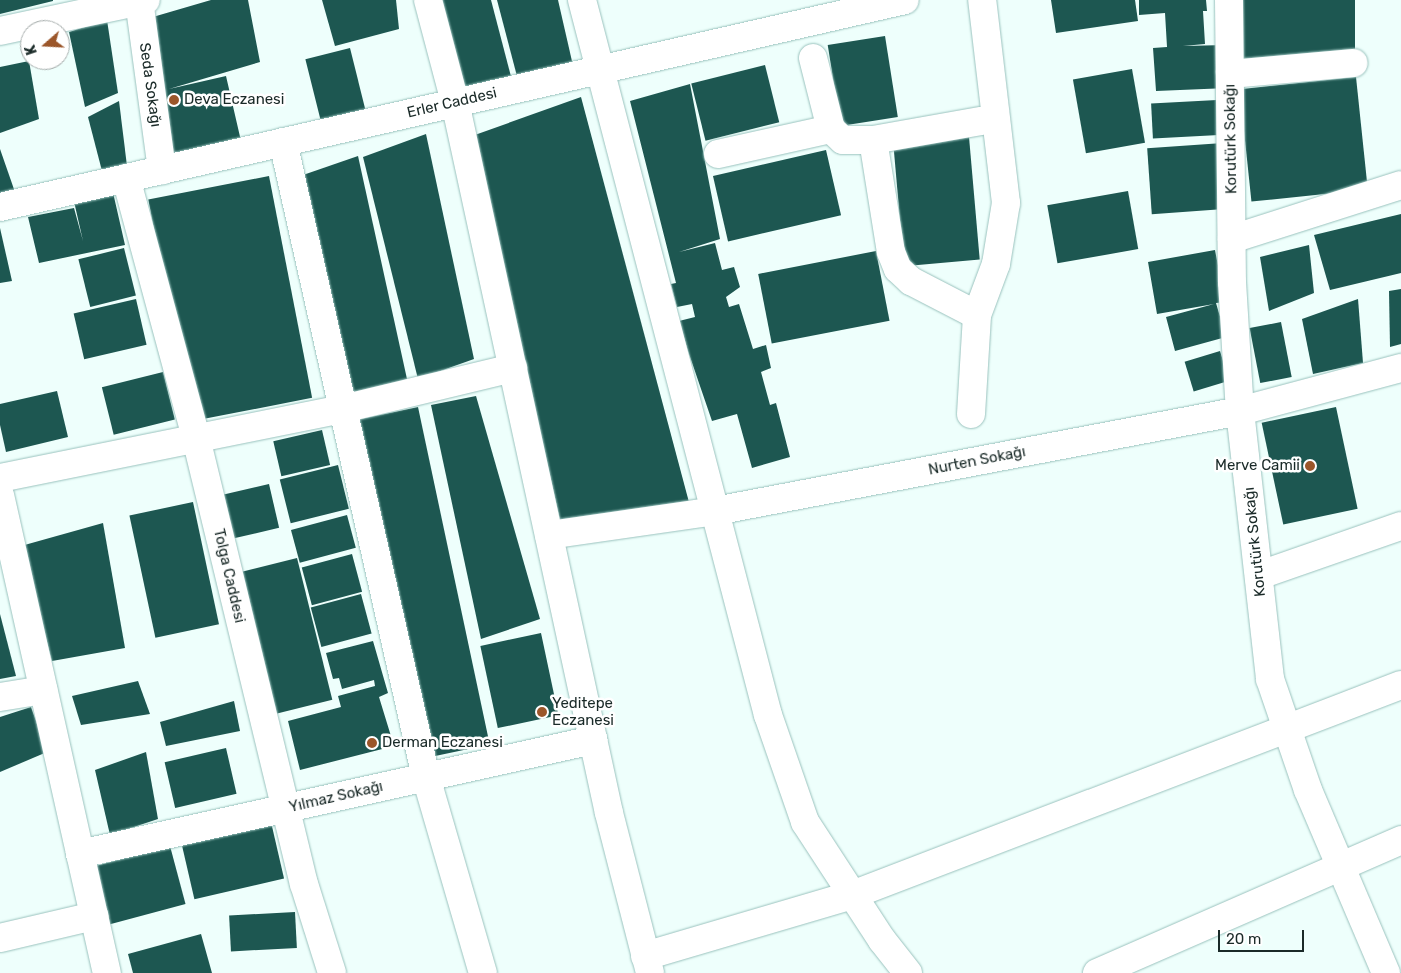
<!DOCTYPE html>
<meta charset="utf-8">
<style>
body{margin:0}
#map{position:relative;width:1401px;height:973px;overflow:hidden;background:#eefffc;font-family:Rubik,sans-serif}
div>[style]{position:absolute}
.building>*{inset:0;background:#1d5751;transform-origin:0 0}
.roads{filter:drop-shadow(0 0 1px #99c2bd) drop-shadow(0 0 1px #99c2bd)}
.minor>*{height:28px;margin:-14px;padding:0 14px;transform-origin:14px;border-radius:14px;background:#fff}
.dots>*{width:14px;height:14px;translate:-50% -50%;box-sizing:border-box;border:2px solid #fff;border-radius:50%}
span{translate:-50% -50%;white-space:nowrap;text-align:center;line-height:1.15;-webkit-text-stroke:5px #fff;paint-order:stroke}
.street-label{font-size:15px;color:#1a2a28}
.poi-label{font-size:15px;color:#1a2a28}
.left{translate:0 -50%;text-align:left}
.right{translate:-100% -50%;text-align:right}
.north{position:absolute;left:20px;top:20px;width:50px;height:50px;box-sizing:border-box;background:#fff;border:1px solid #a3aaa9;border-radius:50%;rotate:251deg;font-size:14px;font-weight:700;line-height:20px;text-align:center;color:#1a2a28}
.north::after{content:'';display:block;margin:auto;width:18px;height:22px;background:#9b562a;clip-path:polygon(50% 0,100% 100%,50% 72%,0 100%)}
.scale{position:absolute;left:1218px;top:930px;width:86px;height:22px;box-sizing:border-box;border:2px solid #1a2a28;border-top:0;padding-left:6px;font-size:15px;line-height:18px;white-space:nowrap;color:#1a2a28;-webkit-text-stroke:4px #fff;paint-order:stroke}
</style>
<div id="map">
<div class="building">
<div style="clip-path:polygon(0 0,53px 0,53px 1px,0 14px)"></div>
<div style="clip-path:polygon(211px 0,248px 0,260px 62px,169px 89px,226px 76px,241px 141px,172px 160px,146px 19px)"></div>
<div style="clip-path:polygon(322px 0,396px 0,399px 29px,335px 46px)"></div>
<div style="clip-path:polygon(438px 0,491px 0,514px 88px,463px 100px)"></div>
<div style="clip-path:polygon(497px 0,558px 0,574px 70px,518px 80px)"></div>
<div style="clip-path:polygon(1051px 0,1135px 0,1138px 21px,1056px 33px)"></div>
<div style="clip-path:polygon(1139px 0,1206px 0,1207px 11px,1203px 11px,1205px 44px,1183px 46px,1226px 45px,1228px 88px,1156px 91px,1153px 48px,1167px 47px,1165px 13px,1139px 15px)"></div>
<div style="left:1237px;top:0;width:118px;height:60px"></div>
<div style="clip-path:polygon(107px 20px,118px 93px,85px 107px,69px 32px)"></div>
<div style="left:885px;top:36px;width:82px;height:58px;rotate:81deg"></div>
<div style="left:350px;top:48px;width:69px;height:46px;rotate:76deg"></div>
<div style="clip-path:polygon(29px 61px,39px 119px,0 133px,0 67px)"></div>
<div style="left:765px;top:65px;width:59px;height:76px;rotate:76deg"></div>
<div style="left:1132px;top:69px;width:75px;height:60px;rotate:80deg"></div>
<div style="left:1356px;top:77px;width:113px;height:117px;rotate:84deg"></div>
<div style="clip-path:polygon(690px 84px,720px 239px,679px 252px,715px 243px,722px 270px,734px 267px,740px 287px,726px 297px,729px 307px,739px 304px,753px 349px,766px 345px,771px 368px,761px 372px,770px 405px,776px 403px,790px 457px,752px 468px,737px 414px,712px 421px,689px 354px,679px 321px,695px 317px,692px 304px,677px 307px,671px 284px,676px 283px,630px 101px)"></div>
<div style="clip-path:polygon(581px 97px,690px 506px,562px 528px,472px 136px)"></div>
<div style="left:1217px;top:100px;width:35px;height:66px;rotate:87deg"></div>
<div style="clip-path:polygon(119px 101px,127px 166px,102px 171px,88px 117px)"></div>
<div style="clip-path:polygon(426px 134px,474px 359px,418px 379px,363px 157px)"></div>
<div style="left:969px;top:137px;width:123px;height:76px;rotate:85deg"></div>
<div style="left:1223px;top:143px;width:66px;height:76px;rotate:86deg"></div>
<div style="clip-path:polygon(0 149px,16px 195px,0 201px)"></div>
<div style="left:826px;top:150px;width:67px;height:116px;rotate:77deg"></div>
<div style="clip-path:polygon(358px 156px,407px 379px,346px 402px,303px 175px)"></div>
<div style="left:269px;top:176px;width:226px;height:123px;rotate:79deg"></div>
<div style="clip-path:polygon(112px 188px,125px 245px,39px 263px,28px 217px,74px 208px,83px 241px,73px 197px)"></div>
<div style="left:1128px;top:191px;width:59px;height:82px;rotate:80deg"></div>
<div style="clip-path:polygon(1401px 214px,1401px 273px,1330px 290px,1314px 235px)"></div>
<div style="clip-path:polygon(0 228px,12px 281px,0 283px)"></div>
<div style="clip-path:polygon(1309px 245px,1314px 293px,1269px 311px,1260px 257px)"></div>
<div style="left:124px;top:248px;width:49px;height:47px;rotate:76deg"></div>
<div style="clip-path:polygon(1215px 250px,1225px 302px,1216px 303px,1226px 337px,1175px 351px,1166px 317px,1214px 304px,1157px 314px,1148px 262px)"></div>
<div style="left:876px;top:251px;width:71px;height:120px;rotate:79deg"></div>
<div style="clip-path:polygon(1401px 289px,1401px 344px,1390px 347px,1389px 291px)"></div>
<div style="left:136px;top:299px;width:47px;height:64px;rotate:77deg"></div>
<div style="clip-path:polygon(1358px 299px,1363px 363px,1313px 374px,1302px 319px)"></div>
<div style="left:1281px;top:322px;width:56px;height:32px;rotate:79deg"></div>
<div style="left:1220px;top:351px;width:31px;height:37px;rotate:73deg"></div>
<div style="left:163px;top:372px;width:49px;height:63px;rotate:76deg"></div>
<div style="clip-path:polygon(57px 391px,68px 437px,6px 452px,0 425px,0 404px)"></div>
<div style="clip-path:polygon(476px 396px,540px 619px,481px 639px,431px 405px)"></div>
<div style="left:418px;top:407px;width:345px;height:63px;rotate:78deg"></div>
<div style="left:1336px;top:407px;width:104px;height:76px;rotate:78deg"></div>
<div style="left:322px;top:430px;width:36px;height:50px;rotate:77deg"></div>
<div style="left:338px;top:465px;width:45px;height:60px;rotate:76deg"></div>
<div style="left:269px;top:484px;width:45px;height:53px;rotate:77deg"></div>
<div style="left:193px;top:502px;width:125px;height:65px;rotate:78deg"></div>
<div style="left:347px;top:515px;width:34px;height:58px;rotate:75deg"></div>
<div style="clip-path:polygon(103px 523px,125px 648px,52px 661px,21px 546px)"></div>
<div style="left:352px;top:554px;width:39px;height:52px;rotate:75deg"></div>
<div style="left:297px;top:558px;width:146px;height:60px;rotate:76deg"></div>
<div style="left:361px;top:594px;width:41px;height:52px;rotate:75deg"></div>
<div style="clip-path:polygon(0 614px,16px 676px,0 679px)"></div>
<div style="left:541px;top:633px;width:84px;height:62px;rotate:78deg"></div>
<div style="clip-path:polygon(373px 641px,388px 693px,379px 697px,394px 746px,300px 770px,288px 721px,341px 707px,338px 696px,375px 686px,374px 680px,342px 689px,339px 678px,333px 679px,326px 653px)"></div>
<div style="clip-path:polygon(138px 681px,150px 714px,81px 725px,72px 696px)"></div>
<div style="clip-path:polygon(234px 701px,240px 731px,166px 746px,160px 722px)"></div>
<div style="clip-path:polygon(31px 707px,47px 752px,0 772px,0 717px)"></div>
<div style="left:226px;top:748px;width:47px;height:63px;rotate:77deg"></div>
<div style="clip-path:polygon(146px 752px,158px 819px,110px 835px,95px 770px)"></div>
<div style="left:271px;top:822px;width:58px;height:92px;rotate:77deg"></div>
<div style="left:170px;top:846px;width:60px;height:82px;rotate:75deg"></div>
<div style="left:295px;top:912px;width:36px;height:66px;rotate:87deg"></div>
<div style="clip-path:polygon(201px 934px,212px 973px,133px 973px,128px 954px)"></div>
</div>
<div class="roads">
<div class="minor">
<div style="left:139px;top:0;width:172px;rotate:82.3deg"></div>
<div style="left:428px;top:0;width:106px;rotate:75.2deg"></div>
<div style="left:455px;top:102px;width:727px;rotate:77.78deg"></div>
<div style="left:609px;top:813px;width:165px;rotate:75.6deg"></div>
<div style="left:582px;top:0;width:739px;rotate:75.42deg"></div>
<div style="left:768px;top:715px;width:113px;rotate:70.9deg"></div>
<div style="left:805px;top:822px;width:141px;rotate:56.9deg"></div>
<div style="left:882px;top:940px;width:42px;rotate:51.8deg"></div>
<div style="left:1229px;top:0;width:282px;rotate:89.4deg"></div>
<div style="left:1232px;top:282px;width:129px;rotate:86.5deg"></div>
<div style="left:1240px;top:411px;width:270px;rotate:83.6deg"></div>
<div style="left:1270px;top:679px;width:117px;rotate:71.1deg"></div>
<div style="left:1308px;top:790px;width:199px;rotate:66.9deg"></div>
<div style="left:0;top:31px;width:149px;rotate:-12deg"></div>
<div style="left:813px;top:58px;width:73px;rotate:75.8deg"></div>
<div style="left:831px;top:129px;width:16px;rotate:43deg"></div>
<div style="left:843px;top:140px;width:30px"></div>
<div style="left:873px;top:140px;width:110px;rotate:-10deg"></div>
<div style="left:1230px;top:74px;width:124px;rotate:-5.1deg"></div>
<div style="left:873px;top:140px;width:113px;rotate:80.9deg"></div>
<div style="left:891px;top:252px;width:18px;rotate:68deg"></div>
<div style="left:898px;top:269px;width:18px;rotate:43deg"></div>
<div style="left:911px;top:281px;width:74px;rotate:27.3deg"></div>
<div style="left:283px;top:142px;width:651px;rotate:77.31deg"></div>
<div style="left:426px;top:777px;width:204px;rotate:73.8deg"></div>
<div style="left:718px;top:154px;width:116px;rotate:-12.5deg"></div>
<div style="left:126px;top:178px;width:269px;rotate:74.9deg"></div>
<div style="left:196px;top:438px;width:459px;rotate:76.4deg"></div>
<div style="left:304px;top:884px;width:93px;rotate:72.5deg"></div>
<div style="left:0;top:207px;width:928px;rotate:-12.88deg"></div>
<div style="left:1232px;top:239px;width:177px;rotate:-17.7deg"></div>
<div style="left:971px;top:414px;width:99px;rotate:-86.5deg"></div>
<div style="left:977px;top:315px;width:54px;rotate:-69.6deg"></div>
<div style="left:996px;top:264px;width:62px;rotate:-80.7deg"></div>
<div style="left:1006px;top:203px;width:204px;rotate:-96.7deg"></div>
<div style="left:0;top:478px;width:349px;rotate:-11.4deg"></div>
<div style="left:342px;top:409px;width:176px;rotate:-13.5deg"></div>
<div style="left:0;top:495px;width:490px;rotate:77.4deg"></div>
<div style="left:549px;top:535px;width:168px;rotate:-8.2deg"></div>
<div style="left:715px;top:511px;width:534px;rotate:-10.78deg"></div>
<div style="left:1240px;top:411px;width:167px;rotate:-15deg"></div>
<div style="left:1260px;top:575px;width:149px;rotate:-19.2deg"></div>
<div style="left:0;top:697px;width:44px;rotate:-9.2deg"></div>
<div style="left:80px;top:854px;width:526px;rotate:-12.53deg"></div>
<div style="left:0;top:938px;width:97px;rotate:-13.2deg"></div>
<div style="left:645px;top:956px;width:216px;rotate:-16.4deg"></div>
<div style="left:852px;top:895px;width:588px;rotate:-20.93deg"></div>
<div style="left:1097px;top:973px;width:332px;rotate:-23.6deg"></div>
</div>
</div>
<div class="dots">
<div style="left:174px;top:100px;background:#9b562a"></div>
<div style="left:1310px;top:466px;background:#9b562a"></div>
<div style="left:542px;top:712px;background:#9b562a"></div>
<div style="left:372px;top:743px;background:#9b562a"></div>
</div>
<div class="street-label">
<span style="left:150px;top:85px;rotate:82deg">Seda Sokağı</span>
<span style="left:452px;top:103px;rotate:-13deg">Erler Caddesi</span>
<span style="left:1231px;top:139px;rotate:-91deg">Korutürk Sokağı</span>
<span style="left:977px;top:461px;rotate:-11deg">Nurten Sokağı</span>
<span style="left:1255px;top:542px;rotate:-96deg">Korutürk Sokağı</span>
<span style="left:229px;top:576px;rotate:77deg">Tolga Caddesi</span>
<span style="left:336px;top:797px;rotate:-13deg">Yılmaz Sokağı</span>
</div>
<div class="poi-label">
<span class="left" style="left:184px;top:100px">Deva Eczanesi</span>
<span class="right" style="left:1300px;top:466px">Merve Camii</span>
<span class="left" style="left:552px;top:712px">Yeditepe<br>Eczanesi</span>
<span class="left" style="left:382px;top:743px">Derman Eczanesi</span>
</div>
<div class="north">K</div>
<div class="scale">20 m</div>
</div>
